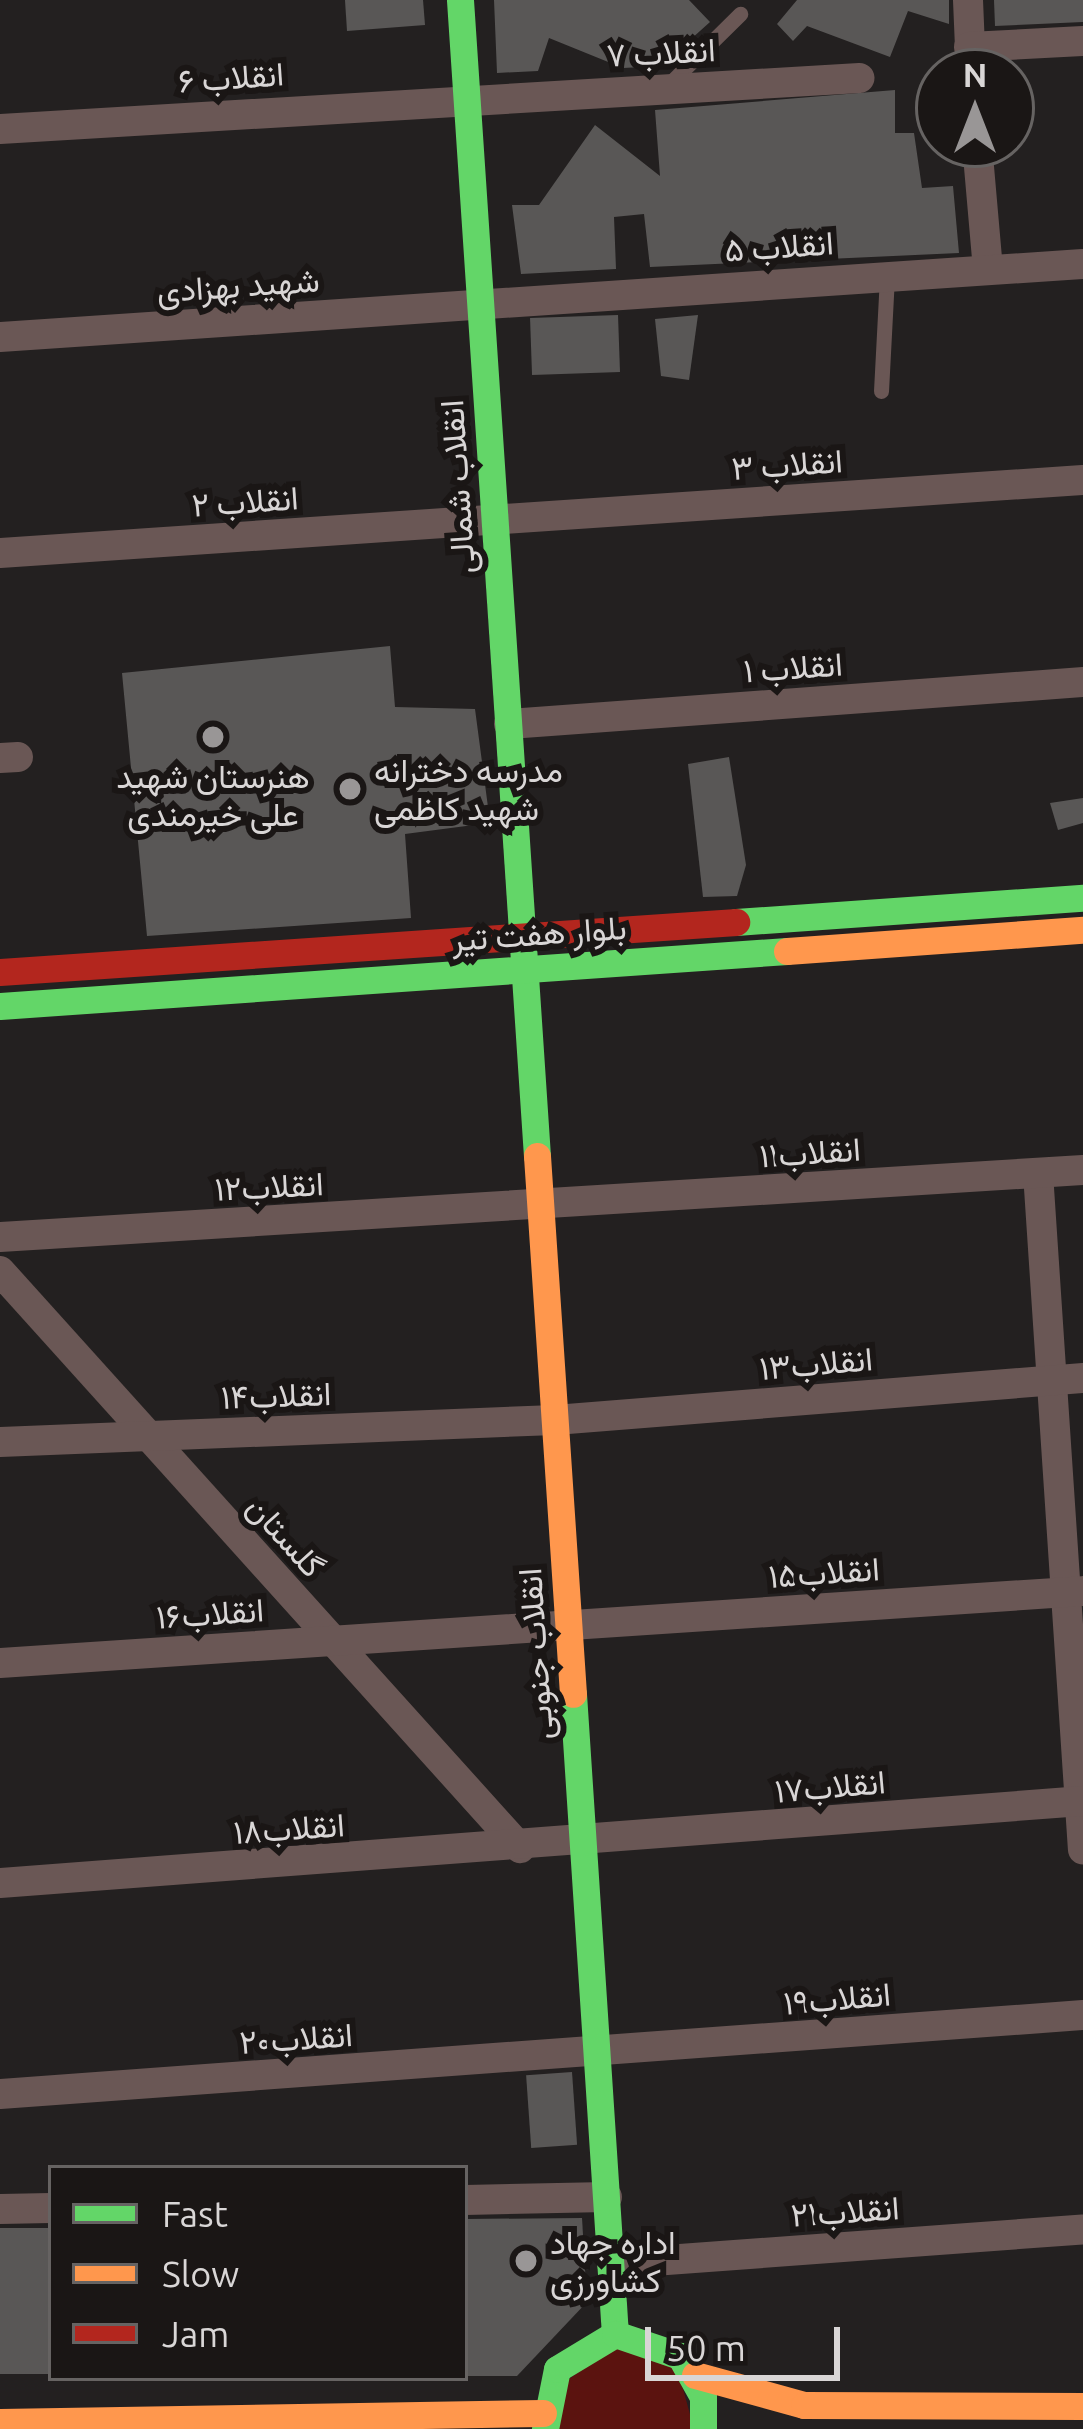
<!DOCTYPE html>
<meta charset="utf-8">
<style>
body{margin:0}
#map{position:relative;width:1083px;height:2429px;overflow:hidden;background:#232020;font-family:Ubuntu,Vazirmatn,sans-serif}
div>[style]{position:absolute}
.green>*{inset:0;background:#5b130f}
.building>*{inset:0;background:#595756;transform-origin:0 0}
.lane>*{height:15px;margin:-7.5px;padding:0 7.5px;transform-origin:7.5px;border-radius:7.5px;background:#6a5755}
.street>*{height:30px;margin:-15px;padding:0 15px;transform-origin:15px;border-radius:15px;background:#6a5755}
.fast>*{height:27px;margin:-13.5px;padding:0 13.5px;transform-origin:13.5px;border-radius:13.5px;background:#63d668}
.slow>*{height:27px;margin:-13.5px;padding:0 13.5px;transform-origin:13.5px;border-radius:13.5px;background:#ff974d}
.jam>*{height:27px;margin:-13.5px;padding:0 13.5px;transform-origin:13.5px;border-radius:13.5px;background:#b3261e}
.dots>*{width:33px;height:33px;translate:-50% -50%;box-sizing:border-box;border:6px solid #1a1615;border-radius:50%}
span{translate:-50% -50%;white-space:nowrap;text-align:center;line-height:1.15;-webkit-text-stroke:12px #1a1615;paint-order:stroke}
.street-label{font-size:33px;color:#d9d6d6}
.poi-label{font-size:33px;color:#d9d6d6}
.left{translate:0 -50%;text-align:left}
.legend{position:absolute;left:48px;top:2165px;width:420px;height:216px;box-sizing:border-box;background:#1a1615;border:3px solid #666362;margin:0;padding:15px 21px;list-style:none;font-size:36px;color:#d9d6d6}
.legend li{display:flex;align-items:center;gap:24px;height:60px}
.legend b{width:60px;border:3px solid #666362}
.north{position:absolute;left:915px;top:48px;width:120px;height:120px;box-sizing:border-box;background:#1a1615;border:3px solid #666362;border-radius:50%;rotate:0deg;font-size:33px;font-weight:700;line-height:48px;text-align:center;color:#d9d6d6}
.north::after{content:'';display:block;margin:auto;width:42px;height:54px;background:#999696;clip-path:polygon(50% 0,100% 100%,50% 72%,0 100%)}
.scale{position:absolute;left:645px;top:2327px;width:195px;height:54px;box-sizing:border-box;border:6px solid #d9d6d6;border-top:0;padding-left:15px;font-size:36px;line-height:42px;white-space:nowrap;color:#d9d6d6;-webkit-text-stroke:9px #1a1615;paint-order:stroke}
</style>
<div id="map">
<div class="green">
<div style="clip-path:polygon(612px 2346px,677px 2367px,694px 2429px,556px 2429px,560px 2386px)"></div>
</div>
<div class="building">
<div style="clip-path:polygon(345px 0,423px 0,425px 25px,347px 31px)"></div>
<div style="clip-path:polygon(494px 0,689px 0,710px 22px,661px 66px,623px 68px,549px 38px,538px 71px,497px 73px)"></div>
<div style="clip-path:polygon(797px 0,949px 0,949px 24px,908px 11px,890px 57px,807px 26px,793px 41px,777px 24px)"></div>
<div style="clip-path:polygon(994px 0,1083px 0,1083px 22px,995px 26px)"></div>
<div style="clip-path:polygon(895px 90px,895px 133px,914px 133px,922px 188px,953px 186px,959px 253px,650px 267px,644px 214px,614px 217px,616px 269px,521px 274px,512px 205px,539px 205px,595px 125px,660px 176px,655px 110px)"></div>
<div style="left:618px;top:315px;width:57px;height:88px;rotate:88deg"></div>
<div style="clip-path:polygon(698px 315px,689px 380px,661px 376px,655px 319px)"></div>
<div style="clip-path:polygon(390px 646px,395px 707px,475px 709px,488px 807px,489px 823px,405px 834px,411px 918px,147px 936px,122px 673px)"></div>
<div style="clip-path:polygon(729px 757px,746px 865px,737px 896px,703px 897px,688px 764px)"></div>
<div style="clip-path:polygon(1083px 798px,1083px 823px,1058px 830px,1050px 803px)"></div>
<div style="left:572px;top:2072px;width:73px;height:46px;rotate:86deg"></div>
<div style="clip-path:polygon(582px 2218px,587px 2302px,517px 2376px,465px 2376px,465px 2219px)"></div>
<div style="left:0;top:2228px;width:51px;height:146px"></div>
</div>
<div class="lane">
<div style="left:667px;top:86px;width:103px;rotate:-44.6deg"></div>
<div style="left:881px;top:391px;width:114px;rotate:-87deg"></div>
</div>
<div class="street">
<div style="left:968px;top:0;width:72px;rotate:87.6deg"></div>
<div style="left:969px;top:47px;width:114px;rotate:-3deg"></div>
<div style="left:0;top:129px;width:861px;rotate:-3.4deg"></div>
<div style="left:977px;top:144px;width:125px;rotate:85deg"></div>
<div style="left:0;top:337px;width:1085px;rotate:-3.86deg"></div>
<div style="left:0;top:553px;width:1085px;rotate:-3.86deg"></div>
<div style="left:509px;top:724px;width:576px;rotate:-4.18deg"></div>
<div style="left:0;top:758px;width:18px;rotate:-3deg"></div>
<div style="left:1038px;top:1173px;width:678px;rotate:86.2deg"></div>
<div style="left:0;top:1237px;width:1085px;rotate:-3.54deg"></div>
<div style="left:0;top:1271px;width:777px;rotate:47.97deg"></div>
<div style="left:0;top:1442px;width:555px;rotate:-2.27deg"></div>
<div style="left:555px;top:1420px;width:530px;rotate:-4.55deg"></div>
<div style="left:0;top:1663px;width:1085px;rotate:-3.8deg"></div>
<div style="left:0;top:1883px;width:1086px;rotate:-4.33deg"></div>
<div style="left:0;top:2094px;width:1086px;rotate:-4.17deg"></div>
<div style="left:465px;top:2200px;width:142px;rotate:-1.2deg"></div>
<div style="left:0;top:2209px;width:51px;rotate:-1.1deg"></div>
<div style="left:612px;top:2264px;width:472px;rotate:-4.2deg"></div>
</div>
<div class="fast">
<div style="left:460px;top:0;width:1159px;rotate:86.19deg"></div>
<div style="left:736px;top:922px;width:348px;rotate:-4deg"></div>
<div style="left:0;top:1006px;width:789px;rotate:-4deg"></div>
<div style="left:573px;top:1694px;width:641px;rotate:86.25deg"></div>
<div style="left:545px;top:2429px;width:61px;rotate:-78.7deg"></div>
<div style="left:557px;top:2369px;width:68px;rotate:-31.1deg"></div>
<div style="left:615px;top:2334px;width:69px;rotate:18.7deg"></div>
<div style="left:680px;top:2356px;width:47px;rotate:60.7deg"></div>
<div style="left:703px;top:2397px;width:32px;rotate:90deg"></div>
</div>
<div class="slow">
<div style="left:787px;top:951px;width:297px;rotate:-4.1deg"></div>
<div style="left:537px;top:1156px;width:539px;rotate:86.17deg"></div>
<div style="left:695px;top:2375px;width:113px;rotate:15.4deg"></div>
<div style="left:804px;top:2405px;width:279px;rotate:0.2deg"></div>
<div style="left:0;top:2422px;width:543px;rotate:-0.95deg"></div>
</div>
<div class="jam">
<div style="left:0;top:972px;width:738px;rotate:-3.89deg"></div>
</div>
<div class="dots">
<div style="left:213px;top:737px;background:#999696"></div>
<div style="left:350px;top:789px;background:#999696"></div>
<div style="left:526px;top:2261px;background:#999696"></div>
</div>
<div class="street-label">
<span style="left:661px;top:52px;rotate:-3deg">انقلاب ۷</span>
<span style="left:231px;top:77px;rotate:-4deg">انقلاب ۶</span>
<span style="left:779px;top:246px;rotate:-4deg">انقلاب ۵</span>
<span style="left:238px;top:285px;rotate:-4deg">شهید بهزادی</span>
<span style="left:787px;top:464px;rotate:-4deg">انقلاب ۳</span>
<span style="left:457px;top:487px;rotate:-94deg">انقلاب شمالی</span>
<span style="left:245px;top:501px;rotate:-4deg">انقلاب ۲</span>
<span style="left:793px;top:667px;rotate:-4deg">انقلاب ۱</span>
<span style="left:539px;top:933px;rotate:-4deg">بلوار هفت تیر</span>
<span style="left:810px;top:1152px;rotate:-4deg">انقلاب۱۱</span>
<span style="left:269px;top:1186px;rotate:-3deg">انقلاب۱۲</span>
<span style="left:816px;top:1363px;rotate:-5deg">انقلاب۱۳</span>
<span style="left:276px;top:1395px;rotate:-2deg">انقلاب۱۴</span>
<span style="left:286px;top:1536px;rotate:48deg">گلستان</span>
<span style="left:824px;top:1572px;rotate:-4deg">انقلاب۱۵</span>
<span style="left:210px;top:1613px;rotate:-4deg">انقلاب۱۶</span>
<span style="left:535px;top:1654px;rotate:-94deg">انقلاب جنوبی</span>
<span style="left:830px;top:1786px;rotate:-5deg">انقلاب۱۷</span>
<span style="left:289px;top:1828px;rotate:-4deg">انقلاب۱۸</span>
<span style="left:837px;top:1998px;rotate:-5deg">انقلاب۱۹</span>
<span style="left:296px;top:2038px;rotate:-4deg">انقلاب۲۰</span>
<span style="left:845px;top:2211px;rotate:-4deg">انقلاب۲۱</span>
</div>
<div class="poi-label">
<span class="left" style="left:374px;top:789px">مدرسه دخترانه<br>شهید کاظمی</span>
<span style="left:213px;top:795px">هنرستان شهید<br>علی خیرمندی</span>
<span class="left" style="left:550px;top:2261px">اداره جهاد<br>کشاورزی</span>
</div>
<ul class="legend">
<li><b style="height:15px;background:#63d668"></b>Fast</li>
<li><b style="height:15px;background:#ff974d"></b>Slow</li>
<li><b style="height:15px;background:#b3261e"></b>Jam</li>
</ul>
<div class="north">N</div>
<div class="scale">50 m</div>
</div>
